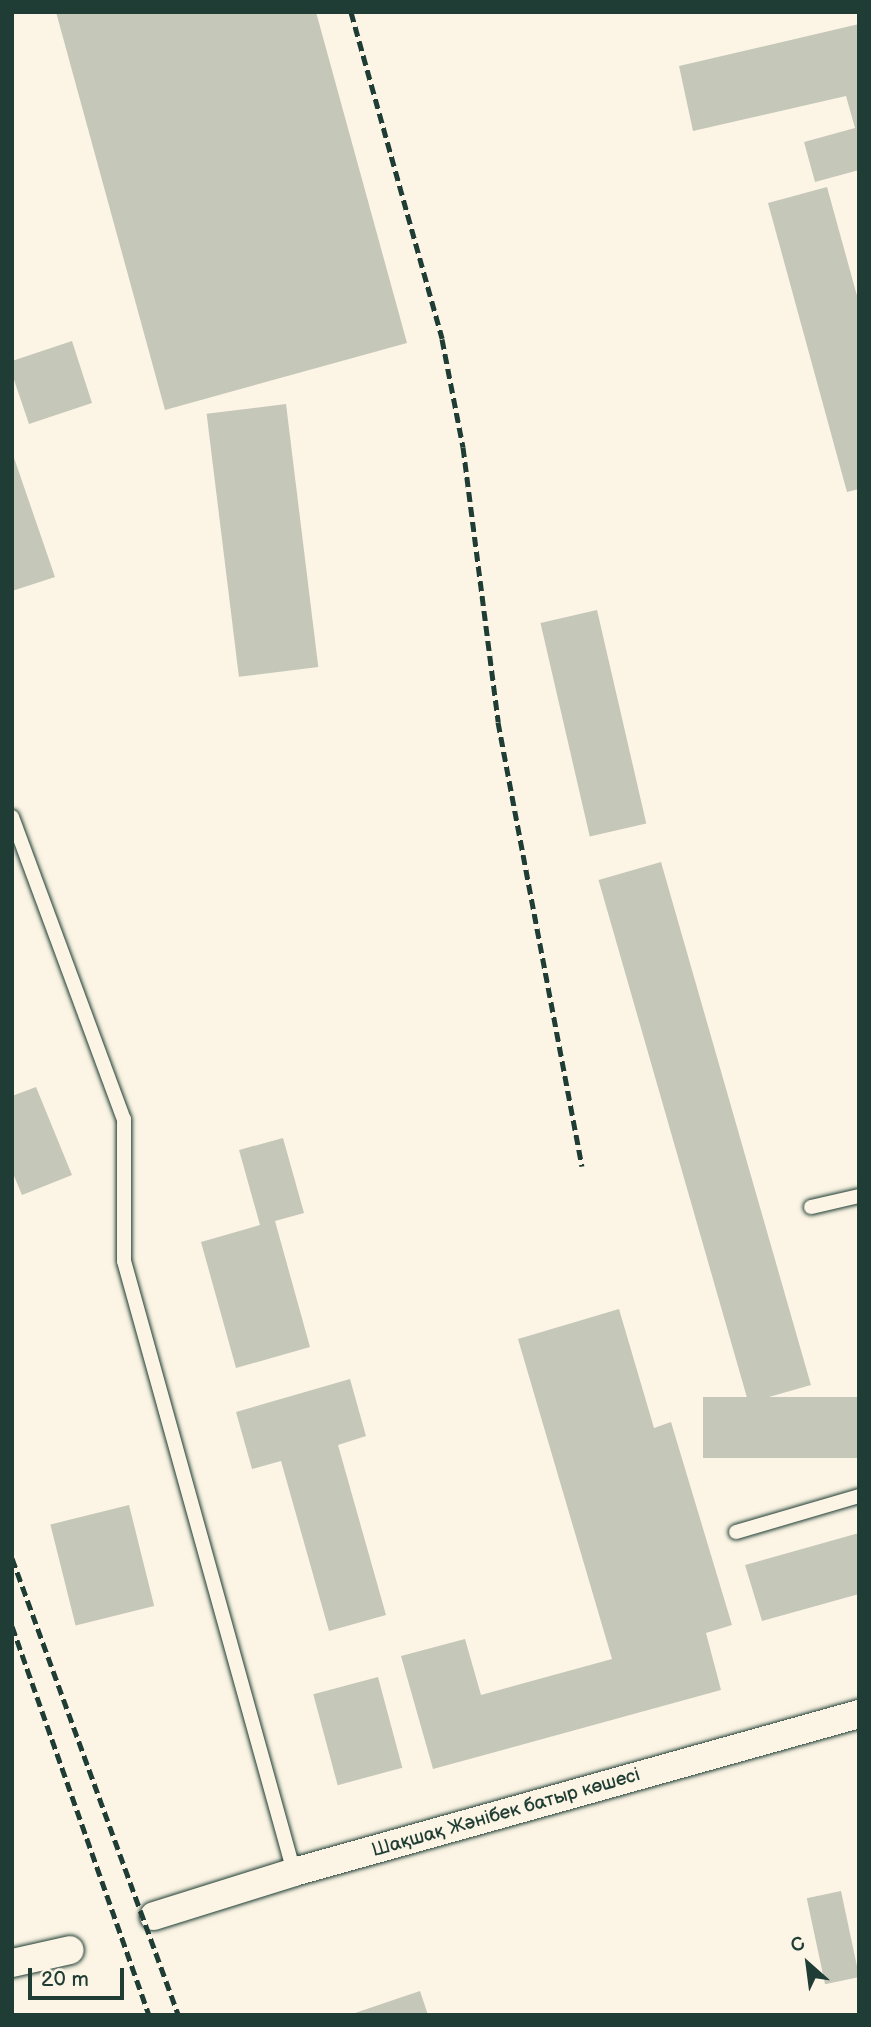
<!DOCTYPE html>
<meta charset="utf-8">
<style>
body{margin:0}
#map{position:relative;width:871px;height:2027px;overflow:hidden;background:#fcf5e5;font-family:"Balsamiq Sans",sans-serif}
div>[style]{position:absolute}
.building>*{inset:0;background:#c5c7b9;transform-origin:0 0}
.roads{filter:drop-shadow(0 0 2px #1f3d34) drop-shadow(0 0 2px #1f3d34)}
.service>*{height:14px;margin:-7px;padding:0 7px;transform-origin:7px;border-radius:7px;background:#fcf5e5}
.minor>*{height:28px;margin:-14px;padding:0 14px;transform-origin:14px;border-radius:14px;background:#fcf5e5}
.rail>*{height:5px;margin-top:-2.5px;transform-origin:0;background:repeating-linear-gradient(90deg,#1f3d34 0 10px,transparent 0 15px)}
span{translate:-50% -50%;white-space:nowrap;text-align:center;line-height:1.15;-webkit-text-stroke:5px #fcf5e5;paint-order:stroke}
.street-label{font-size:19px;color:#1f3d34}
.frame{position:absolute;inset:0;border:14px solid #1f3d34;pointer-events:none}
.north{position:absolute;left:773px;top:1929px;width:70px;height:70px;-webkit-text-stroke:5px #fcf5e5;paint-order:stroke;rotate:332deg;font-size:19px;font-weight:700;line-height:28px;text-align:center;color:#1f3d34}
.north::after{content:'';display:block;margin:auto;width:24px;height:32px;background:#1f3d34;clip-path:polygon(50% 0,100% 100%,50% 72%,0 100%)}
.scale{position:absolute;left:28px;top:1968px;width:96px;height:32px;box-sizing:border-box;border:4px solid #1f3d34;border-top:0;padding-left:9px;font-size:21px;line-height:24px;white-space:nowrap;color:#1f3d34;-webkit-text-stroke:5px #fcf5e5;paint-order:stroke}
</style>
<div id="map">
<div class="building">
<div style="clip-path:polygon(56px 12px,316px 12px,407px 343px,165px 410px)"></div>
<div style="clip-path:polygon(859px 24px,859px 170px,815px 182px,804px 142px,855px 128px,846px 96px,693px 131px,679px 66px)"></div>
<div style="clip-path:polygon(827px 187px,859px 303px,859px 489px,847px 492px,768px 203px)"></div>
<div style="clip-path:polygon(72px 341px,92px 403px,29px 424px,12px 374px,12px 361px)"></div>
<div style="left:286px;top:404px;width:265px;height:80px;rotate:83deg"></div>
<div style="clip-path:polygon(12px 452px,55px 577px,12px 591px)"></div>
<div style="left:597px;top:610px;width:219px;height:58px;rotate:77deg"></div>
<div style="left:661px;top:862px;width:544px;height:65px;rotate:74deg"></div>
<div style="clip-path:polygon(36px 1087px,72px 1175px,22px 1195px,12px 1171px,12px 1096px)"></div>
<div style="clip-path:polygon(283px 1138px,304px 1213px,275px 1221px,310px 1347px,236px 1368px,201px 1242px,260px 1225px,239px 1150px)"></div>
<div style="clip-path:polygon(619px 1309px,654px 1428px,671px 1422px,732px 1625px,706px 1633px,721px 1690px,433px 1769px,401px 1656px,465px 1639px,481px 1695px,612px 1659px,518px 1339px)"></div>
<div style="clip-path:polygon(350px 1379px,366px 1436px,338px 1445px,386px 1615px,329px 1631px,281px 1461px,252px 1469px,236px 1412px)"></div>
<div style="left:859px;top:1397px;width:61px;height:156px;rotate:90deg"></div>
<div style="left:129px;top:1505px;width:104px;height:81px;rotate:76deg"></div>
<div style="clip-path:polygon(859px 1533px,859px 1594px,762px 1621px,745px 1565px)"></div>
<div style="left:378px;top:1677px;width:94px;height:67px;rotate:75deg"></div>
<div style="left:841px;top:1891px;width:88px;height:35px;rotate:78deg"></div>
<div style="clip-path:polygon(420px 1991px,428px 2015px,352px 2015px,352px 2014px)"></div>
</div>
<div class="roads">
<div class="service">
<div style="left:12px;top:817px;width:322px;rotate:69.7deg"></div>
<div style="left:124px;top:1119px;width:142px;rotate:90deg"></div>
<div style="left:124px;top:1261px;width:634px;rotate:74.45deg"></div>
<div style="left:811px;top:1207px;width:49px;rotate:-12.9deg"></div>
<div style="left:736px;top:1532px;width:128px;rotate:-16.3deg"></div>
</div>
<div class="minor">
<div style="left:154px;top:1916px;width:147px;rotate:-17.4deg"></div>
<div style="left:294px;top:1872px;width:587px;rotate:-15.62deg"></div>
<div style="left:12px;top:1963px;width:59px;rotate:-12.6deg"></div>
</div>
</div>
<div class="rail">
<div style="left:351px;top:12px;width:339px;rotate:74.4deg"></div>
<div style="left:442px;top:339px;width:110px;rotate:79deg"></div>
<div style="left:463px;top:447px;width:277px;rotate:82.7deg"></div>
<div style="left:498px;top:722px;width:452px;rotate:79.3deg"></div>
<div style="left:12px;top:1558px;width:486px;rotate:70deg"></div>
<div style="left:12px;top:1626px;width:412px;rotate:70.6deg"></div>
</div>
<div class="street-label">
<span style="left:506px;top:1813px;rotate:-16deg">Шақшақ Жәнібек батыр көшесі</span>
</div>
<div class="frame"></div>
<div class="north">С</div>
<div class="scale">20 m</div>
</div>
